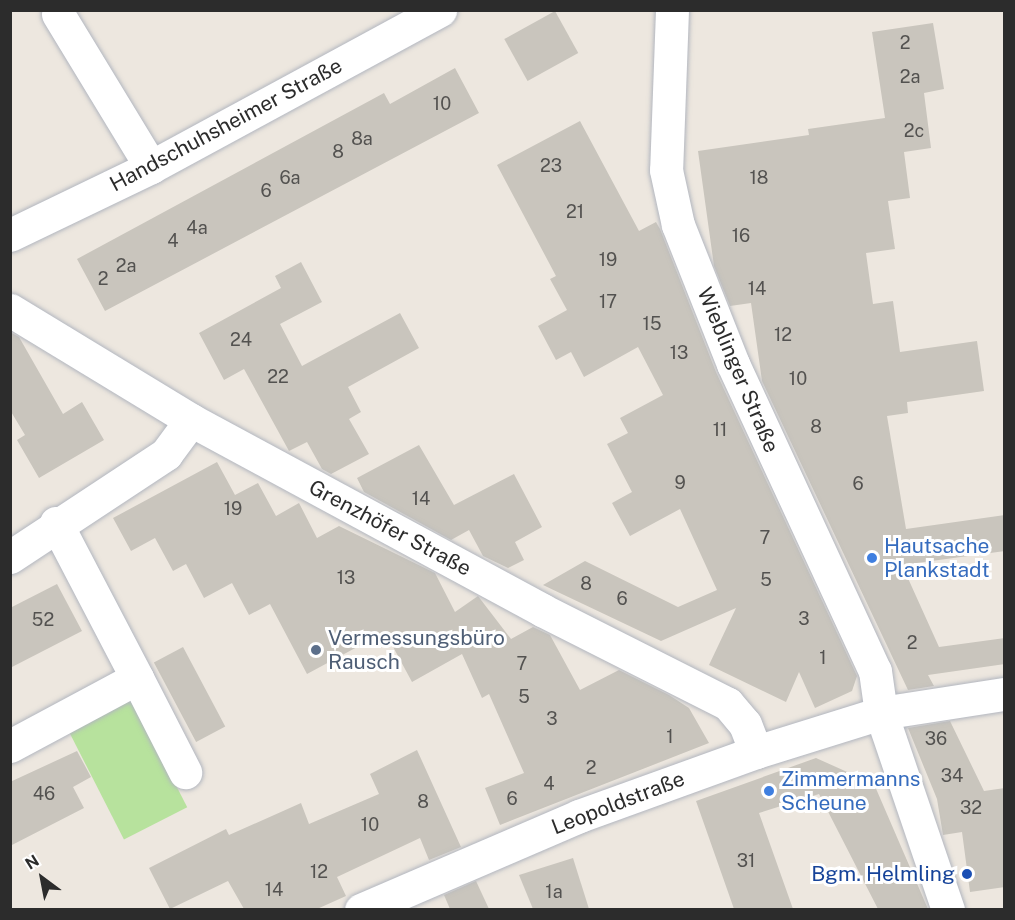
<!DOCTYPE html>
<meta charset="utf-8">
<style>
body{margin:0}
#map{position:relative;width:1015px;height:920px;overflow:hidden;background:#ede7df;font-family:"Public Sans",sans-serif}
div>[style]{position:absolute}
.green>*{inset:0;background:#b7e29d;transform-origin:0 0}
.building>*{inset:0;background:#c9c5bd;transform-origin:0 0}
.roads{filter:drop-shadow(0 0 2px #b2b6bf) drop-shadow(0 0 2px #b2b6bf)}
.minor>*{height:33px;margin:-16.5px;padding:0 16.5px;transform-origin:16.5px;border-radius:16.5px;background:#fff}
.dots>*{width:16px;height:16px;translate:-50% -50%;box-sizing:border-box;border:3px solid #fff;border-radius:50%}
span{translate:-50% -50%;white-space:nowrap;text-align:center;line-height:1.15;-webkit-text-stroke:6px #fff;paint-order:stroke}
.number-label{font-size:18px;color:#535250}
.number-label span{-webkit-text-stroke-width:0}
.street-label{font-size:21px;color:#2c2c2c}
.shop-label{font-size:21px;color:#366cbe}
.left{translate:0 -50%;text-align:left}
.service-label{font-size:21px;color:#4e5e75}
.transit-label{font-size:21px;color:#164399}
.right{translate:-100% -50%;text-align:right}
.frame{position:absolute;inset:0;border:12px solid #2c2c2c;pointer-events:none}
.north{position:absolute;left:12px;top:848px;width:60px;height:60px;-webkit-text-stroke:4px #fff;paint-order:stroke;rotate:328deg;font-size:16px;font-weight:700;line-height:24px;text-align:center;color:#2c2c2c}
.north::after{content:'';display:block;margin:auto;width:21px;height:27px;background:#2c2c2c;clip-path:polygon(50% 0,100% 100%,50% 72%,0 100%)}
</style>
<div id="map">
<div class="green">
<div style="left:130px;top:695px;width:126px;height:71px;rotate:63deg"></div>
</div>
<div class="building">
<div style="left:555px;top:11px;width:48px;height:58px;rotate:61deg"></div>
<div style="clip-path:polygon(933px 23px,944px 89px,924px 93px,931px 148px,904px 152px,910px 198px,888px 201px,895px 249px,866px 253px,873px 304px,893px 301px,900px 352px,977px 341px,984px 391px,907px 402px,908px 413px,887px 416px,906px 529px,1005px 515px,1005px 551px,902px 565px,939px 647px,1005px 638px,1005px 664px,928px 675px,934px 686px,908px 690px,762px 381px,751px 303px,730px 306px,714px 266px,698px 151px,809px 135px,808px 129px,885px 118px,872px 32px)"></div>
<div style="clip-path:polygon(455px 68px,479px 113px,105px 311px,77px 259px,384px 93px,390px 104px)"></div>
<div style="clip-path:polygon(580px 121px,639px 231px,656px 222px,660px 229px,716px 372px,857px 676px,852px 691px,815px 708px,799px 672px,786px 702px,709px 665px,736px 608px,661px 641px,543px 585px,585px 561px,678px 607px,717px 590px,680px 509px,630px 536px,612px 503px,632px 492px,607px 444px,628px 433px,620px 418px,663px 395px,638px 347px,584px 377px,571px 352px,556px 360px,538px 326px,567px 310px,550px 279px,556px 276px,497px 165px)"></div>
<div style="clip-path:polygon(301px 262px,322px 302px,280px 324px,302px 366px,400px 313px,419px 348px,348px 387px,361px 412px,349px 419px,369px 454px,331px 474px,322px 469px,307px 442px,289px 451px,244px 369px,224px 380px,199px 333px,281px 288px,275px 276px)"></div>
<div style="clip-path:polygon(10px 332px,19px 337px,63px 414px,82px 402px,104px 440px,39px 478px,17px 440px,25px 435px,10px 410px)"></div>
<div style="clip-path:polygon(419px 445px,454px 505px,514px 474px,542px 527px,515px 542px,524px 560px,508px 568px,483px 556px,469px 530px,451px 540px,364px 492px,357px 478px)"></div>
<div style="clip-path:polygon(217px 462px,235px 495px,258px 483px,276px 516px,299px 503px,317px 538px,339px 526px,435px 573px,455px 612px,478px 596px,511px 639px,533px 627px,550px 635px,580px 690px,619px 670px,669px 695px,689px 708px,709px 743px,500px 825px,485px 788px,524px 773px,489px 694px,482px 698px,462px 654px,412px 682px,385px 632px,307px 674px,270px 604px,249px 615px,232px 583px,204px 598px,186px 564px,173px 571px,155px 538px,131px 551px,113px 518px)"></div>
<div style="clip-path:polygon(57px 584px,82px 631px,10px 668px,10px 608px)"></div>
<div style="left:183px;top:647px;width:90px;height:33px;rotate:62deg"></div>
<div style="clip-path:polygon(950px 721px,984px 791px,1005px 788px,1005px 887px,970px 892px,962px 832px,943px 835px,937px 799px,908px 728px)"></div>
<div style="clip-path:polygon(417px 750px,461px 847px,429px 860px,420px 838px,337px 877px,346px 896px,317px 909px,244px 909px,228px 881px,170px 909px,149px 868px,226px 829px,229px 835px,301px 803px,309px 824px,379px 794px,370px 774px)"></div>
<div style="clip-path:polygon(77px 751px,91px 777px,73px 787px,84px 808px,10px 846px,10px 782px)"></div>
<div style="clip-path:polygon(816px 758px,874px 784px,928px 909px,878px 909px,819px 794px,759px 813px,793px 909px,734px 909px,696px 801px)"></div>
<div style="clip-path:polygon(573px 858px,589px 909px,533px 909px,519px 875px)"></div>
<div style="clip-path:polygon(476px 881px,489px 909px,450px 909px,444px 895px)"></div>
</div>
<div class="roads">
<div class="minor">
<div style="left:672px;top:10px;width:160px;rotate:92.1deg"></div>
<div style="left:666px;top:170px;width:56px;rotate:77.7deg"></div>
<div style="left:678px;top:225px;width:149px;rotate:68.4deg"></div>
<div style="left:733px;top:364px;width:338px;rotate:65.2deg"></div>
<div style="left:875px;top:671px;width:42px;rotate:81.9deg"></div>
<div style="left:881px;top:713px;width:208px;rotate:71.2deg"></div>
<div style="left:58px;top:14px;width:179px;rotate:58.7deg"></div>
<div style="left:10px;top:235px;width:157px;rotate:-25.7deg"></div>
<div style="left:151px;top:167px;width:329px;rotate:-28.5deg"></div>
<div style="left:10px;top:310px;width:212px;rotate:31.3deg"></div>
<div style="left:191px;top:420px;width:399px;rotate:28.4deg"></div>
<div style="left:542px;top:610px;width:208px;rotate:26.8deg"></div>
<div style="left:728px;top:704px;width:26px;rotate:50deg"></div>
<div style="left:745px;top:724px;width:30px;rotate:69deg"></div>
<div style="left:10px;top:557px;width:187px;rotate:-33.4deg"></div>
<div style="left:166px;top:454px;width:42px;rotate:-53.7deg"></div>
<div style="left:137px;top:678px;width:106px;rotate:62.9deg"></div>
<div style="left:10px;top:746px;width:144px;rotate:-28.2deg"></div>
<div style="left:137px;top:678px;width:175px;rotate:-117.6deg"></div>
<div style="left:361px;top:910px;width:237px;rotate:-23.3deg"></div>
<div style="left:579px;top:816px;width:188px;rotate:-19.9deg"></div>
<div style="left:756px;top:752px;width:131px;rotate:-17.3deg"></div>
<div style="left:881px;top:713px;width:124px;rotate:-8.8deg"></div>
</div>
</div>
<div class="dots">
<div style="left:872px;top:558px;background:#3f7fe0"></div>
<div style="left:316px;top:650px;background:#5c6f8a"></div>
<div style="left:769px;top:791px;background:#3f7fe0"></div>
<div style="left:967px;top:874px;background:#1a4fb4"></div>
</div>
<div class="number-label">
<span style="left:905px;top:43px">2</span>
<span style="left:910px;top:77px">2a</span>
<span style="left:442px;top:104px">10</span>
<span style="left:914px;top:131px">2c</span>
<span style="left:362px;top:139px">8a</span>
<span style="left:338px;top:152px">8</span>
<span style="left:551px;top:166px">23</span>
<span style="left:290px;top:178px">6a</span>
<span style="left:759px;top:178px">18</span>
<span style="left:266px;top:191px">6</span>
<span style="left:575px;top:212px">21</span>
<span style="left:197px;top:228px">4a</span>
<span style="left:741px;top:236px">16</span>
<span style="left:173px;top:241px">4</span>
<span style="left:608px;top:260px">19</span>
<span style="left:126px;top:266px">2a</span>
<span style="left:103px;top:279px">2</span>
<span style="left:757px;top:289px">14</span>
<span style="left:608px;top:302px">17</span>
<span style="left:652px;top:324px">15</span>
<span style="left:783px;top:335px">12</span>
<span style="left:241px;top:340px">24</span>
<span style="left:679px;top:353px">13</span>
<span style="left:278px;top:377px">22</span>
<span style="left:798px;top:379px">10</span>
<span style="left:816px;top:427px">8</span>
<span style="left:720px;top:430px">11</span>
<span style="left:680px;top:483px">9</span>
<span style="left:858px;top:484px">6</span>
<span style="left:421px;top:499px">14</span>
<span style="left:233px;top:509px">19</span>
<span style="left:765px;top:538px">7</span>
<span style="left:346px;top:578px">13</span>
<span style="left:766px;top:580px">5</span>
<span style="left:586px;top:584px">8</span>
<span style="left:622px;top:599px">6</span>
<span style="left:804px;top:619px">3</span>
<span style="left:43px;top:620px">52</span>
<span style="left:912px;top:643px">2</span>
<span style="left:823px;top:658px">1</span>
<span style="left:522px;top:664px">7</span>
<span style="left:524px;top:697px">5</span>
<span style="left:552px;top:719px">3</span>
<span style="left:670px;top:737px">1</span>
<span style="left:936px;top:739px">36</span>
<span style="left:591px;top:768px">2</span>
<span style="left:952px;top:776px">34</span>
<span style="left:549px;top:784px">4</span>
<span style="left:44px;top:794px">46</span>
<span style="left:512px;top:799px">6</span>
<span style="left:423px;top:802px">8</span>
<span style="left:971px;top:808px">32</span>
<span style="left:370px;top:825px">10</span>
<span style="left:746px;top:861px">31</span>
<span style="left:319px;top:872px">12</span>
<span style="left:274px;top:890px">14</span>
<span style="left:554px;top:892px">1a</span>
</div>
<div class="street-label">
<span style="left:226px;top:125px;rotate:-28deg">Handschuhsheimer Straße</span>
<span style="left:738px;top:370px;rotate:67deg">Wieblinger Straße</span>
<span style="left:390px;top:528px;rotate:28deg">Grenzhöfer Straße</span>
<span style="left:618px;top:803px;rotate:-21deg">Leopoldstraße</span>
</div>
<div class="shop-label">
<span class="left" style="left:884px;top:558px">Hautsache<br>Plankstadt</span>
<span class="left" style="left:781px;top:791px">Zimmermanns<br>Scheune</span>
</div>
<div class="service-label">
<span class="left" style="left:328px;top:650px">Vermessungsbüro<br>Rausch</span>
</div>
<div class="transit-label">
<span class="right" style="left:955px;top:874px">Bgm. Helmling</span>
</div>
<div class="frame"></div>
<div class="north">N</div>
</div>
